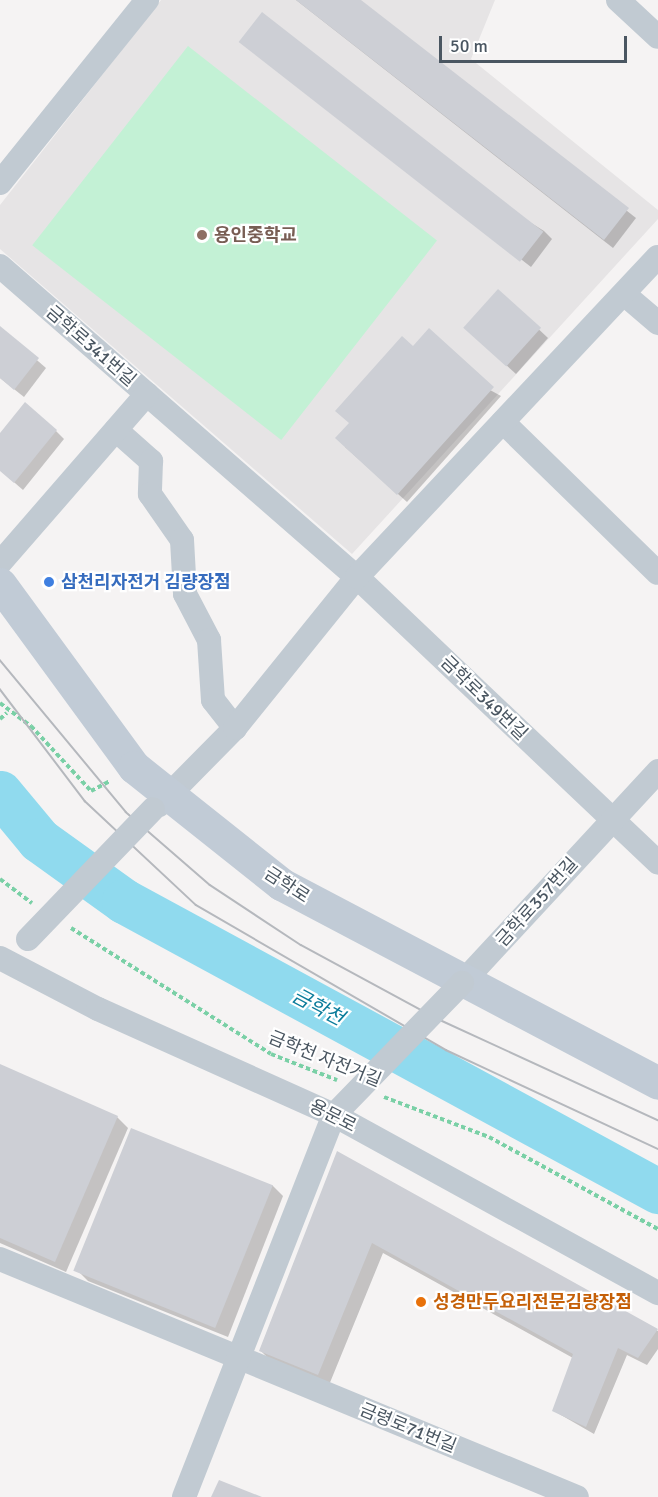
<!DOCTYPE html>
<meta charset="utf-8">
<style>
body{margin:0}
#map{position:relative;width:658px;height:1497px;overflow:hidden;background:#f5f3f3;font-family:Signika,"Noto Sans KR",sans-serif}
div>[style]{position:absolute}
.education>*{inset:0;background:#e6e4e5}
.green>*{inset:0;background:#c3f1d5;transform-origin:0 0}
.shadow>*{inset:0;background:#0003}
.river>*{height:45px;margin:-22.5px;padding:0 22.5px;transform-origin:22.5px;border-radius:22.5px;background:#90daee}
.building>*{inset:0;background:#cdcfd5;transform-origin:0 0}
.path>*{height:4px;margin-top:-2px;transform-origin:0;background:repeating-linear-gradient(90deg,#7ad0a6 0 4.5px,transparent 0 7.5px)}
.minor>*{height:24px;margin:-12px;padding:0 12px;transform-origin:12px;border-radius:12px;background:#c1cad2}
.secondary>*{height:33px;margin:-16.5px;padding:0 16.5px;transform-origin:16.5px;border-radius:16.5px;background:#c1cbd6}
.tram>*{height:1.5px;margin:-0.75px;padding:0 0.75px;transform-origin:0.75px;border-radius:0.75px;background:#b5b8bd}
.minor-bridge>*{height:24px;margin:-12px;padding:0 12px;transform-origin:12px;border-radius:12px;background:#c1cad2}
.dots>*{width:16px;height:16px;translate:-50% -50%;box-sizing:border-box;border:3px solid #fff;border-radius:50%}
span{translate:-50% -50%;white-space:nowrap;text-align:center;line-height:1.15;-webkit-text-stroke:4.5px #fff;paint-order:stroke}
.education-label{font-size:18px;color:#785e54;font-weight:700}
.left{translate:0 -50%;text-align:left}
.street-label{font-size:18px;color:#4a5661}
.shop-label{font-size:18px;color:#366cbe;font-weight:700}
.food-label{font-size:18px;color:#c56008;font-weight:700}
.water-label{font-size:20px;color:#0c7c9b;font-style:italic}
.scale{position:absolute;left:439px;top:36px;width:188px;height:27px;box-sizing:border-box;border:3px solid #4a5661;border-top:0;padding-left:8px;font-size:18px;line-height:21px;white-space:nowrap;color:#4a5661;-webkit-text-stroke:4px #fff;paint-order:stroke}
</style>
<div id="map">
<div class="education">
<div style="clip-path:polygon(161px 0,495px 0,471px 59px,658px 210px,658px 219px,352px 554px,0 249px,0 205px)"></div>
</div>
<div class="green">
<div style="left:188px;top:46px;width:316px;height:253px;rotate:38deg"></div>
</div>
<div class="shadow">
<div style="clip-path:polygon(296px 0,359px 0,636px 218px,613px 248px)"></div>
<div style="clip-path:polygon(241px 42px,544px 231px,552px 239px,531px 267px)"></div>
<div style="clip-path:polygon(498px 291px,548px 338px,516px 374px,474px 336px)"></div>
<div style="clip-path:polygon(0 328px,46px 368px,24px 397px,0 378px)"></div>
<div style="clip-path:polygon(413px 348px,501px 396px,407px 502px,345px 447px,350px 423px)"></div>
<div style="clip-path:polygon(56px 431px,64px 439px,23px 490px,0 470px,0 435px)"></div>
<div style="clip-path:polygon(0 1065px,117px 1117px,128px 1128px,66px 1272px,0 1243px)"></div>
<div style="clip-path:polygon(338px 1153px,658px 1331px,658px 1349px,647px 1365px,627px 1355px,594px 1434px,554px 1411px,573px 1358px,383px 1253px,329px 1385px,271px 1361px,260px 1350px)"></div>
<div style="clip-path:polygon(272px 1185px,283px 1196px,228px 1337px,88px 1281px,77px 1270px)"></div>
</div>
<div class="river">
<div style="left:0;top:793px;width:61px;rotate:50.3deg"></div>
<div style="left:39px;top:840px;width:105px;rotate:35.7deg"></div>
<div style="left:124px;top:901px;width:608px;rotate:28.51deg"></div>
</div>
<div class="building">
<div style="clip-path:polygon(296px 0,361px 0,629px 208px,604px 240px)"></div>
<div style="left:262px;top:12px;width:357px;height:38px;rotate:38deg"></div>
<div style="left:498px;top:289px;width:58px;height:52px;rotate:42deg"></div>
<div style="clip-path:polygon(0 326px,39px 358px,14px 390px,0 378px)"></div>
<div style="clip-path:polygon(429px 328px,494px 387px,397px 495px,335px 438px,349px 423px,335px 411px,402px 336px,413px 346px)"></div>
<div style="clip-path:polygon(25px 402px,57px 430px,14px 483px,0 471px,0 433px)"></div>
<div style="clip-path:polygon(0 1064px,118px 1116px,55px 1262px,0 1238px)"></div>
<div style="left:131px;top:1128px;width:153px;height:154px;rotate:22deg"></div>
<div style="clip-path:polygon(337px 1151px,658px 1329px,638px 1358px,618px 1348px,586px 1427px,552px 1411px,573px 1354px,372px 1243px,318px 1375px,259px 1351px)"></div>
<div style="clip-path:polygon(219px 1480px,262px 1497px,211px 1497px)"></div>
</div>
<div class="path">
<div style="left:0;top:703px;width:39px;rotate:37deg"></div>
<div style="left:31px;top:726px;width:88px;rotate:47.3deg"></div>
<div style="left:91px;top:791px;width:21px;rotate:-28deg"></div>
<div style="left:0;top:719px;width:9px;rotate:-41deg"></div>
<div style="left:0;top:879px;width:40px;rotate:37deg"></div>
<div style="left:71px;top:928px;width:236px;rotate:32.2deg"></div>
<div style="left:271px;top:1054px;width:71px;rotate:21.5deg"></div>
<div style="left:384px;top:1097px;width:112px;rotate:20.9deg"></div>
<div style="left:489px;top:1137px;width:192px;rotate:28.6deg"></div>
</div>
<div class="minor">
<div style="left:618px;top:0;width:54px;rotate:42.8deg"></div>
<div style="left:0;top:183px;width:235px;rotate:-51.2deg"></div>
<div style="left:0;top:266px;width:473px;rotate:41.1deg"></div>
<div style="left:357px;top:577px;width:415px;rotate:43.5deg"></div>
<div style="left:624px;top:294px;width:45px;rotate:40.5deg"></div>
<div style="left:503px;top:422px;width:216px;rotate:44.3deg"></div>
<div style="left:116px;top:430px;width:47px;rotate:41.5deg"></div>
<div style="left:151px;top:461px;width:33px;rotate:92deg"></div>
<div style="left:150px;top:494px;width:56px;rotate:55.2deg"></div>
<div style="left:182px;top:540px;width:54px;rotate:86.8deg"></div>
<div style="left:185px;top:594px;width:52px;rotate:62.4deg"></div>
<div style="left:209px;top:640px;width:60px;rotate:86.2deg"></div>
<div style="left:213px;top:700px;width:36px;rotate:52deg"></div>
<div style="left:0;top:563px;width:224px;rotate:-49deg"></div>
<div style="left:159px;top:805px;width:108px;rotate:-45.4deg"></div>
<div style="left:235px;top:728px;width:194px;rotate:-51.1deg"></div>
<div style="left:357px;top:577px;width:439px;rotate:-46.8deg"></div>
<div style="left:0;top:958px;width:110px;rotate:27.5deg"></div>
<div style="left:98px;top:1009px;width:259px;rotate:24.2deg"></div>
<div style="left:334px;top:1115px;width:370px;rotate:28.8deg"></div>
<div style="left:462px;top:983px;width:289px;rotate:-47.2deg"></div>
<div style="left:0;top:1259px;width:624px;rotate:22.42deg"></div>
<div style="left:184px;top:1497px;width:410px;rotate:-68.6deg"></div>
</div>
<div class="secondary">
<div style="left:0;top:584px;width:227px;rotate:53.8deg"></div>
<div style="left:134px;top:767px;width:188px;rotate:38.5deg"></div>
<div style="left:281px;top:884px;width:426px;rotate:27.8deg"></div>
</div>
<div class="tram">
<div style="left:0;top:660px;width:197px;rotate:50.3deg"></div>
<div style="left:126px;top:812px;width:111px;rotate:41deg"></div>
<div style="left:210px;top:885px;width:109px;rotate:33.4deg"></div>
<div style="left:301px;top:945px;width:156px;rotate:28.4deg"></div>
<div style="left:438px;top:1019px;width:242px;rotate:24.7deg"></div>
<div style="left:0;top:689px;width:141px;rotate:52.8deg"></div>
<div style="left:85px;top:801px;width:152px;rotate:43.1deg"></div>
<div style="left:196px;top:905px;width:289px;rotate:30.1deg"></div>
<div style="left:446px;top:1050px;width:234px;rotate:25deg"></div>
</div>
<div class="minor-bridge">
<div style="left:28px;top:939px;width:180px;rotate:-46.1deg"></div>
<div style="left:334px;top:1115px;width:184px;rotate:-45.9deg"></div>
</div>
<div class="dots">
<div style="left:202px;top:235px;background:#8d6e63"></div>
<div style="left:49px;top:582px;background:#3f7fe0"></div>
<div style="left:421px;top:1302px;background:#e8710a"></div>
</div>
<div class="education-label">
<span class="left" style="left:214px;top:235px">용인중학교</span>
</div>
<div class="street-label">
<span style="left:91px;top:346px;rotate:41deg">금학로341번길</span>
<span style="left:484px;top:698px;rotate:44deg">금학로349번길</span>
<span style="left:287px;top:885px;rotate:33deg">금학로</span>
<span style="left:537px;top:902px;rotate:-48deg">금학로357번길</span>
<span style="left:325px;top:1059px;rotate:22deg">금학천 자전거길</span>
<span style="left:333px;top:1116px;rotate:27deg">용문로</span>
<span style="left:408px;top:1428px;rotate:22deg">금령로71번길</span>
</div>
<div class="shop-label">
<span class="left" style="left:61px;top:582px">삼천리자전거 김량장점</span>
</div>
<div class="food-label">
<span class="left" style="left:433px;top:1302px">성경만두요리전문김량장점</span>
</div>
<div class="water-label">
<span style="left:318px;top:1007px;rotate:28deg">금학천</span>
</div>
<div class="scale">50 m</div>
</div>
